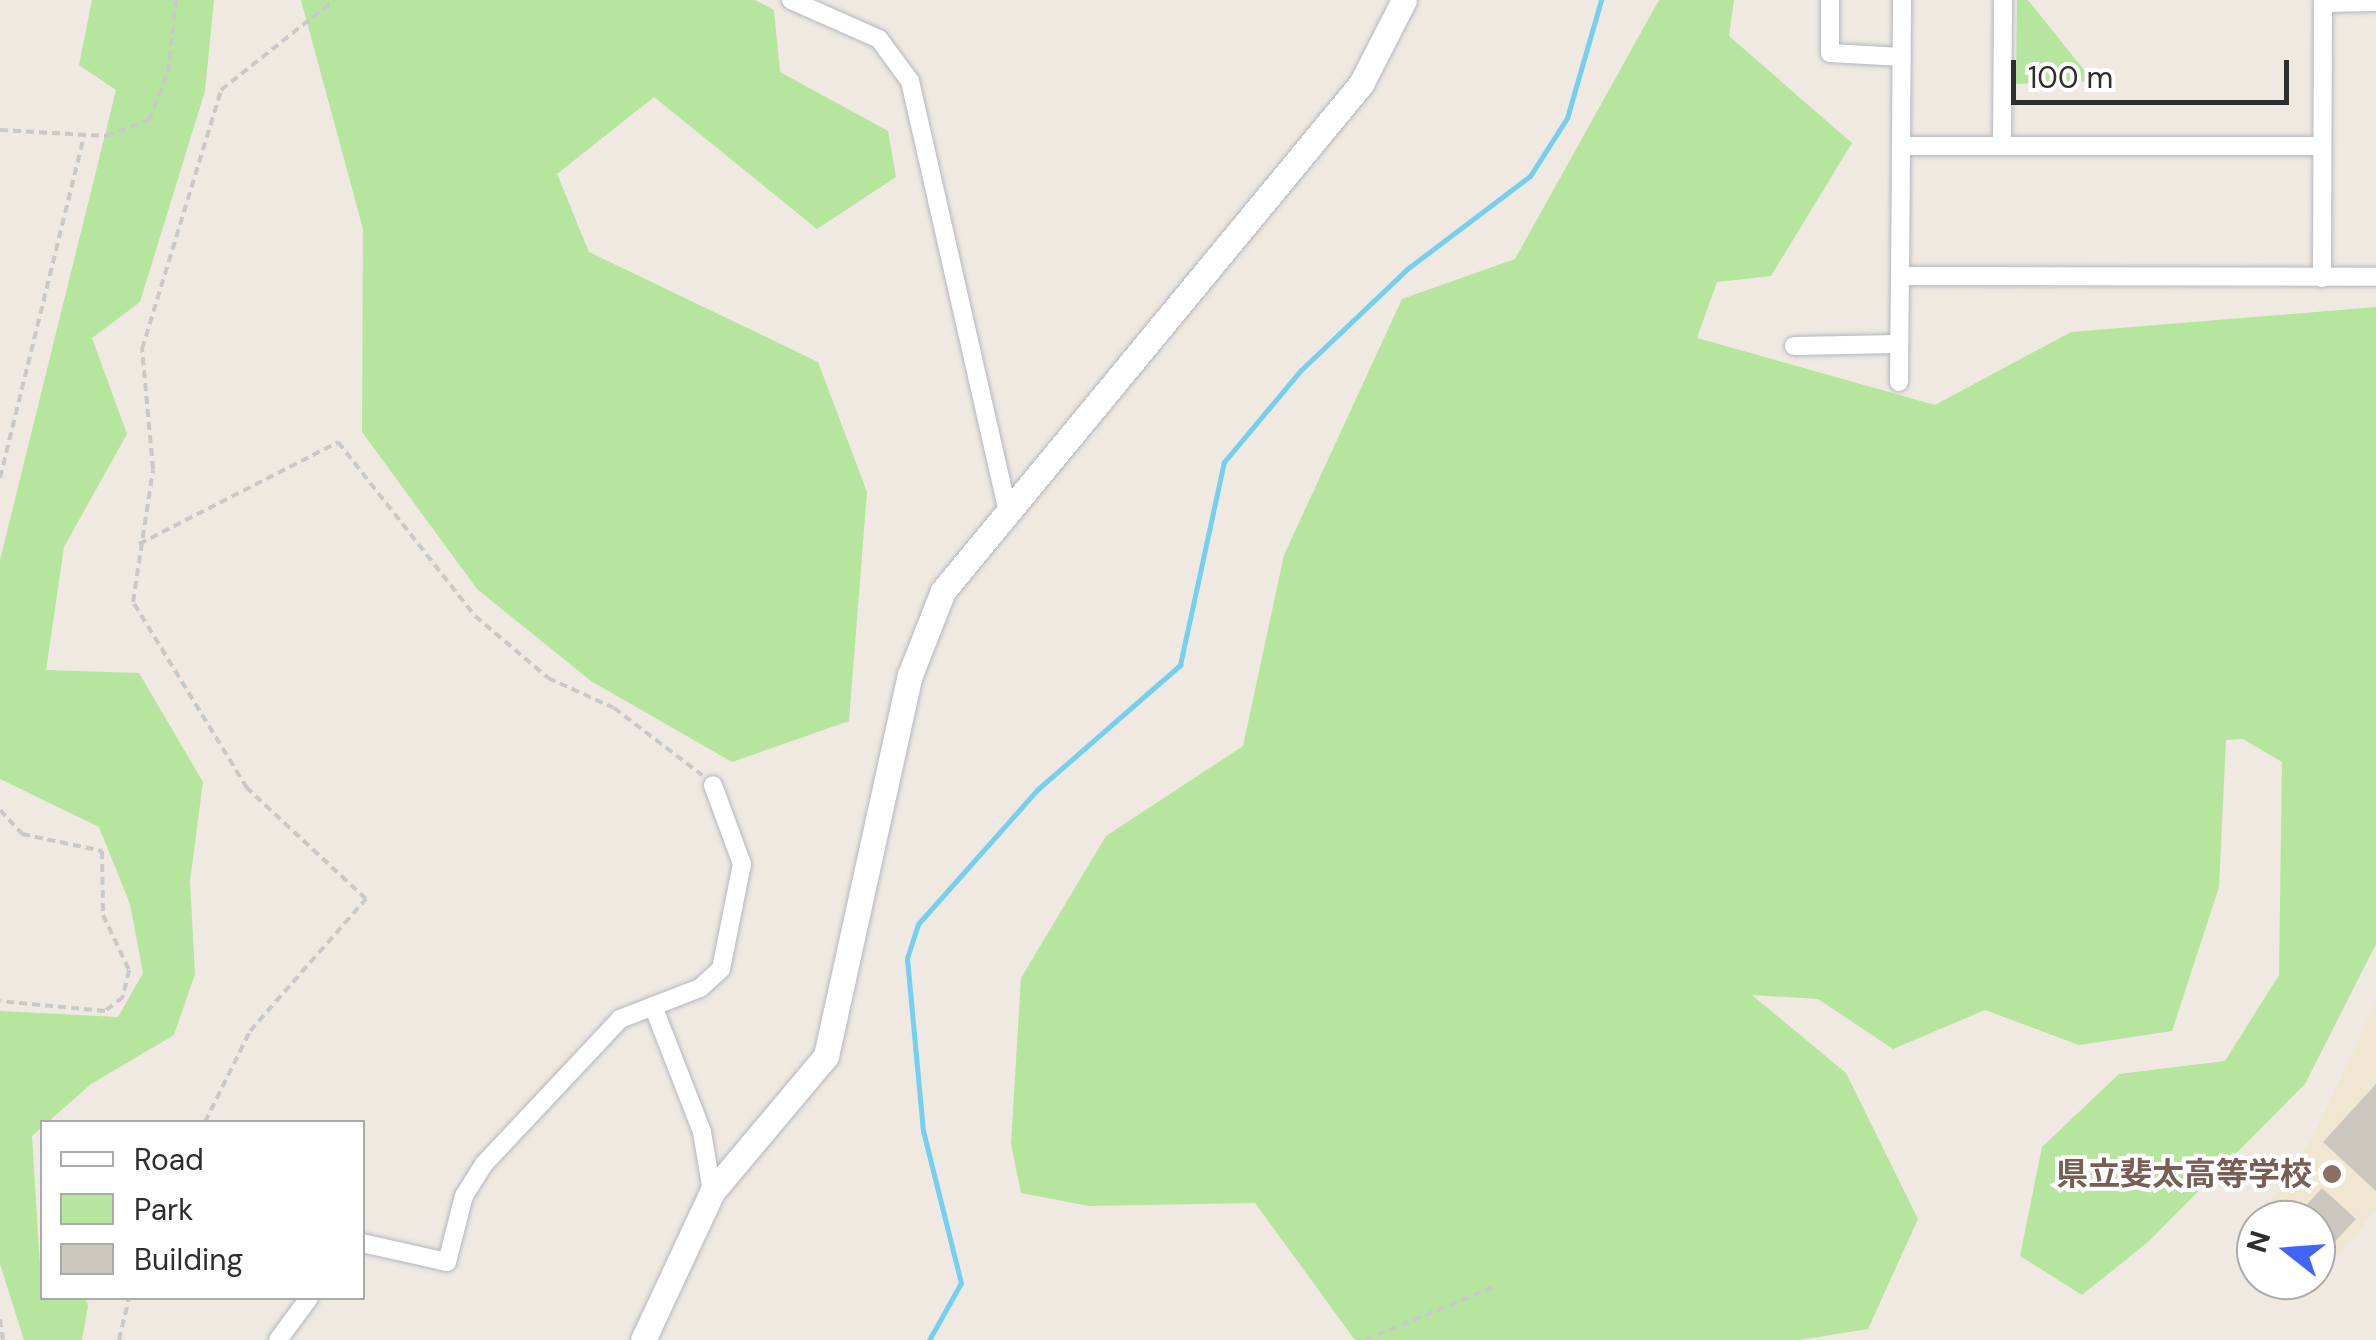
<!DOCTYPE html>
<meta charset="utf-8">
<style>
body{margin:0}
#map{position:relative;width:2376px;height:1340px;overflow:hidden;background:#efe9e1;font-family:"DM Sans","Noto Sans JP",sans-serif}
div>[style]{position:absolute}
.education>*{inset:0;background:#f0e6d1}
.green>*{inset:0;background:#b6e59e}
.stream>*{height:5px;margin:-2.5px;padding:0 2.5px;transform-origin:2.5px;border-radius:2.5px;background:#75cff0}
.building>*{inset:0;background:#cbc7bf}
.path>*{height:4px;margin-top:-2px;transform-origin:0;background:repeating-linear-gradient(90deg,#c9c9c9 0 8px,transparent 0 13px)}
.roads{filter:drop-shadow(0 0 2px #b4b7c1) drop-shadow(0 0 2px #b4b7c1)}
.street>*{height:18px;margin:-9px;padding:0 9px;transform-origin:9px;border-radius:9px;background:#fff}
.secondary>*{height:25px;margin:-12.5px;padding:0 12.5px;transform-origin:12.5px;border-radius:12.5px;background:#fff}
.dots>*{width:28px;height:28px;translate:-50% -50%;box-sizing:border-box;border:5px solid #fff;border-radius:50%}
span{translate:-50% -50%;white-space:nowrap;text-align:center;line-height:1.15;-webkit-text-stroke:8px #fff;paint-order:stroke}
.education-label{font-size:32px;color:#785e54;font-weight:700}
.right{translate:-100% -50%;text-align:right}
.legend{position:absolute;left:40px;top:1120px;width:325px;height:180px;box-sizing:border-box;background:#fff;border:2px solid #ababab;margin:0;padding:12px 18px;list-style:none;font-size:30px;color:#2e2e2e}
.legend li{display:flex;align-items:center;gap:20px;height:50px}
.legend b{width:50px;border:2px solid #ababab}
.north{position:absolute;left:2236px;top:1200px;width:100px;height:100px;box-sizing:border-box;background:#fff;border:2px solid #ababab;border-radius:50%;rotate:287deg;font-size:28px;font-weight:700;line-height:40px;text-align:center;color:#2e2e2e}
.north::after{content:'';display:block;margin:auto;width:35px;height:45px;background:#4264fb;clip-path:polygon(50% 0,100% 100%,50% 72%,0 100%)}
.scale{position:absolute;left:2011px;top:60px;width:278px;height:45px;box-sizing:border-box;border:5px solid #2e2e2e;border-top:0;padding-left:12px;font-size:30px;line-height:35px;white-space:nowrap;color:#2e2e2e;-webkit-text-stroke:8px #fff;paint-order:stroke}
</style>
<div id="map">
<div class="education">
<div style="clip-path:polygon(2376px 1002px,2376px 1209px,2319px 1281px,2285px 1302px,2261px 1280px,2316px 1280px,2316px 1220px,2257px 1220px,2312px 1139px)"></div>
</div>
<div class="green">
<div style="clip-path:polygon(92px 0,214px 0,205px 91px,140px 302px,92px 338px,127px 434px,64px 547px,46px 670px,139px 673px,203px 782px,190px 881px,195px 974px,174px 1035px,91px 1084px,32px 1136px,42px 1298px,85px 1298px,88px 1306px,82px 1340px,24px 1340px,0 1264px,0 1011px,118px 1017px,143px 973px,130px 904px,99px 827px,0 779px,0 560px,116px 90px,79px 65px)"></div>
<div style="clip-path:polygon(301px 0,755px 0,774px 10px,780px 72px,888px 131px,896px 177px,817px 229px,654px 97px,557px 174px,589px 252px,818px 362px,867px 492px,849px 721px,732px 762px,591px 681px,477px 589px,362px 432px,363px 229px)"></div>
<div style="clip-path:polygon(1659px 0,1734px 0,1729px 36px,1852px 143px,1771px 276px,1717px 282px,1697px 338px,1935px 405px,2071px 332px,2376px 307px,2376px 944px,2305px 1084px,2148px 1242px,2082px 1295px,2020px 1256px,2042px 1147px,2119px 1074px,2225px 1061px,2279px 975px,2282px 762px,2243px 739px,2226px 740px,2219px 887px,2172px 1031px,2079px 1045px,1985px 1010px,1893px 1049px,1818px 999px,1752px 995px,1846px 1073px,1918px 1219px,1868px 1329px,1799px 1340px,1355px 1340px,1255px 1203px,1089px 1206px,1021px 1193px,1011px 1144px,1021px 978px,1106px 836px,1243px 746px,1284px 555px,1402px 299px,1515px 259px)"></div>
<div style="clip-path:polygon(2017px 0,2028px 0,2093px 81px,2016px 84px)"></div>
</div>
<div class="stream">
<div style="left:929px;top:1340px;width:65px;rotate:-60.7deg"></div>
<div style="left:961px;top:1283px;width:157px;rotate:-104deg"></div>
<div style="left:923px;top:1131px;width:174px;rotate:-95.3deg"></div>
<div style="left:907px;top:958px;width:36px;rotate:-72deg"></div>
<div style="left:918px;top:924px;width:181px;rotate:-48.4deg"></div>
<div style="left:1038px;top:789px;width:189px;rotate:-41.1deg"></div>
<div style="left:1180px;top:665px;width:208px;rotate:-77.8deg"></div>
<div style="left:1224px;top:462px;width:120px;rotate:-50.1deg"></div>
<div style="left:1301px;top:370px;width:146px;rotate:-43.6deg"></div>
<div style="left:1407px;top:269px;width:154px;rotate:-37.1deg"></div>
<div style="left:1530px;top:176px;width:69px;rotate:-57.5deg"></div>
<div style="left:1567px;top:118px;width:123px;rotate:-73.9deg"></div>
</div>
<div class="building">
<div style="clip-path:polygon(2376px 1084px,2376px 1191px,2323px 1142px)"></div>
<div style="clip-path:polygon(2322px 1188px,2356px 1219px,2316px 1262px,2316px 1220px,2293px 1220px)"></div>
</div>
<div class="path">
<div style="left:0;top:130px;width:106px;rotate:3.2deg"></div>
<div style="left:106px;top:136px;width:46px;rotate:-20.4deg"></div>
<div style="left:149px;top:120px;width:52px;rotate:-68.4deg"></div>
<div style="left:168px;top:72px;width:72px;rotate:-83.7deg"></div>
<div style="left:0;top:478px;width:352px;rotate:-76.2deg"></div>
<div style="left:139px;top:544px;width:224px;rotate:-27.1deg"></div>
<div style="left:338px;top:442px;width:221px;rotate:51.8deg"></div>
<div style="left:475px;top:616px;width:96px;rotate:40.3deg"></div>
<div style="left:548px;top:678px;width:72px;rotate:24.4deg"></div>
<div style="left:614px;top:708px;width:111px;rotate:37.3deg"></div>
<div style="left:0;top:810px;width:33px;rotate:47deg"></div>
<div style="left:22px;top:834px;width:82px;rotate:12deg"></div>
<div style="left:102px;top:851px;width:64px;rotate:89.1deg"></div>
<div style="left:103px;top:915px;width:61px;rotate:64.7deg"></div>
<div style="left:129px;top:970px;width:28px;rotate:103deg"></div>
<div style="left:123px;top:997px;width:23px;rotate:142deg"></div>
<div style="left:105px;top:1011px;width:105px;rotate:-174.6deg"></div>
<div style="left:205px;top:1122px;width:102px;rotate:-63.7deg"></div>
<div style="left:250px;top:1031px;width:176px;rotate:-48.7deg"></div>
<div style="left:366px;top:899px;width:163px;rotate:-137deg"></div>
<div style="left:247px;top:788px;width:218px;rotate:-121.5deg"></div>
<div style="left:133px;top:602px;width:134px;rotate:-81.4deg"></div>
<div style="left:153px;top:469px;width:121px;rotate:-95.2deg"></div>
<div style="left:142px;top:349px;width:271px;rotate:-73deg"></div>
<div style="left:221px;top:90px;width:144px;rotate:-38.5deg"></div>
<div style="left:0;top:1319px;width:21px;rotate:82deg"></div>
<div style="left:119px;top:1340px;width:43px;rotate:-76.6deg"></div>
<div style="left:1365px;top:1340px;width:142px;rotate:-22.4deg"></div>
</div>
<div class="roads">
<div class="street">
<div style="left:791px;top:0;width:96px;rotate:23.9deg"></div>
<div style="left:879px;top:39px;width:52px;rotate:53.6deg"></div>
<div style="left:910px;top:81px;width:447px;rotate:77.2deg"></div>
<div style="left:1830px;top:0;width:53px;rotate:90deg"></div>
<div style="left:1830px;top:53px;width:72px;rotate:3.2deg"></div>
<div style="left:1902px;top:0;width:276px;rotate:90.4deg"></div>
<div style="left:1900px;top:276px;width:476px;rotate:0.1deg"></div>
<div style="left:1901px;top:146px;width:421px"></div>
<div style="left:2002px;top:146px;width:146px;rotate:-89.6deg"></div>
<div style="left:2322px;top:278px;width:275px;rotate:-89.8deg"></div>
<div style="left:2323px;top:3px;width:53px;rotate:-1.1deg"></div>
<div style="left:1794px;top:346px;width:105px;rotate:-1.1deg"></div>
<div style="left:1899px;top:382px;width:106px;rotate:-89.5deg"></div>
<div style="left:653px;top:1006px;width:135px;rotate:68.7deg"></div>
<div style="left:702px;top:1132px;width:61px;rotate:80.5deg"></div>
<div style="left:362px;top:1243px;width:87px;rotate:12.6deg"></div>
<div style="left:447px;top:1262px;width:68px;rotate:-75.6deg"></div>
<div style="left:464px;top:1196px;width:38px;rotate:-58deg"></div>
<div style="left:484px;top:1164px;width:199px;rotate:-46.8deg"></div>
<div style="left:620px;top:1019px;width:86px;rotate:-21.2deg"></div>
<div style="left:700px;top:988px;width:28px;rotate:-42deg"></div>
<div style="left:721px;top:969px;width:107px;rotate:-78.7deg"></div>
<div style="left:742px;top:864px;width:84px;rotate:-110.2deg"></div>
<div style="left:278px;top:1340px;width:52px;rotate:-53.6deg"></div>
</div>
<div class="secondary">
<div style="left:643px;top:1340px;width:163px;rotate:-65deg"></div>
<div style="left:712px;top:1192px;width:177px;rotate:-50deg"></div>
<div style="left:826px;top:1056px;width:390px;rotate:-77.6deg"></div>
<div style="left:910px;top:675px;width:90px;rotate:-68.6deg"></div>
<div style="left:943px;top:591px;width:657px;rotate:-50.5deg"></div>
<div style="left:1361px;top:84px;width:94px;rotate:-62.9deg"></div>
</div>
</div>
<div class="dots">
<div style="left:2332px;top:1174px;background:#8d6e63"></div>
</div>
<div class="education-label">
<span class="right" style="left:2312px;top:1174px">県立斐太高等学校</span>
</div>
<ul class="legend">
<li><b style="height:12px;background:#fff"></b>Road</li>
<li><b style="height:28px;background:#b6e59e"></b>Park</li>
<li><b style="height:28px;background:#cbc7bf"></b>Building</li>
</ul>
<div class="north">N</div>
<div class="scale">100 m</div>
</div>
